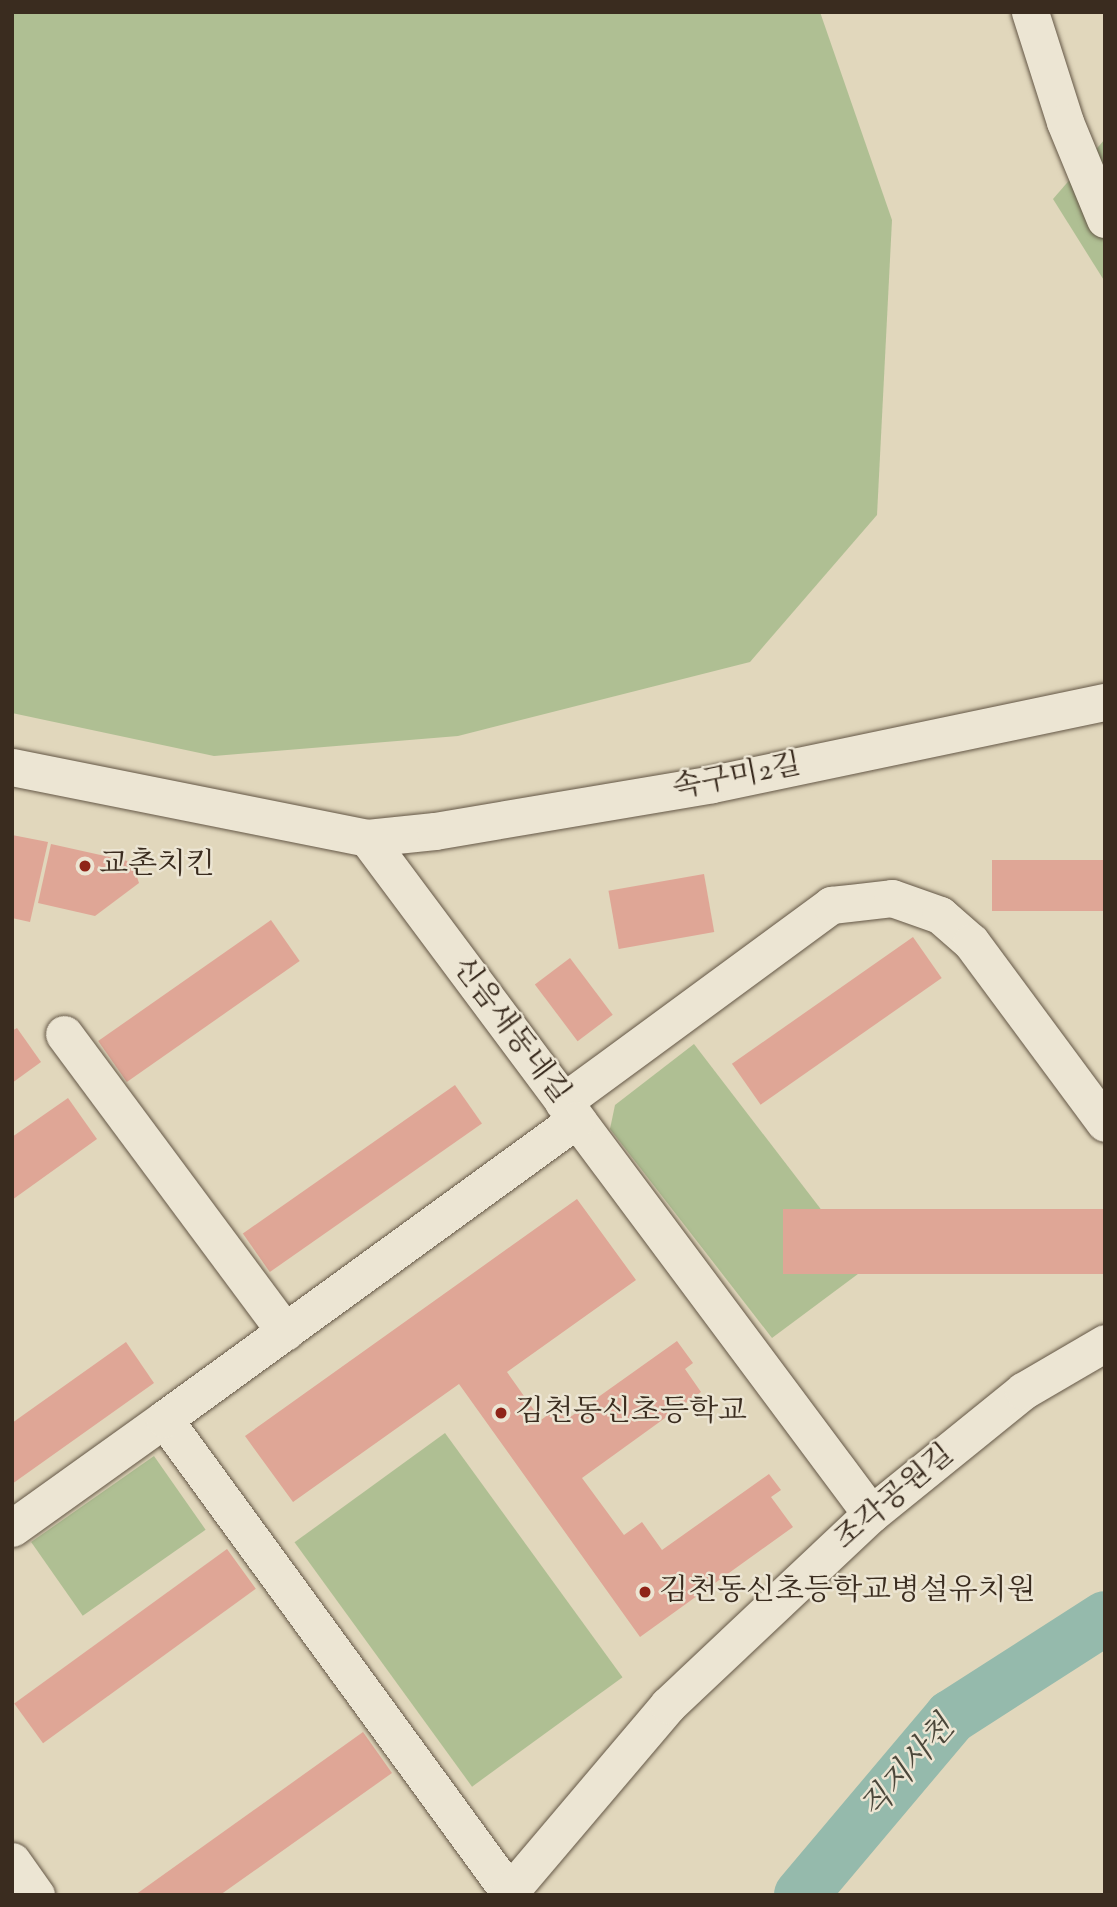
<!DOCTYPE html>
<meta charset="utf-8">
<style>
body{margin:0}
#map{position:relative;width:1117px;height:1907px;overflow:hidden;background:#e1d7bc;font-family:"Sorts Mill Goudy","Noto Serif KR",serif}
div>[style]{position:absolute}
.green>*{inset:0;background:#afbf93;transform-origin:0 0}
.river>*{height:54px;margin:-27px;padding:0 27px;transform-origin:27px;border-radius:27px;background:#95baac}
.building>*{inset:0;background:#dfa696;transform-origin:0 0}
.roads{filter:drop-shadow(0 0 2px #645746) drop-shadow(0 0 2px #645746)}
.minor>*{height:37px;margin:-18.5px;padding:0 18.5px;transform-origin:18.5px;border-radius:18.5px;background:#ece5d3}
.dots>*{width:19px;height:19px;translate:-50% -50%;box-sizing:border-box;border:4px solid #ece5d3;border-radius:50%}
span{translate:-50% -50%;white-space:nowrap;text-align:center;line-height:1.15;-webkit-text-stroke:5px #ece5d3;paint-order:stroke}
.street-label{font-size:30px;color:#3a2c1f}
.poi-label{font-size:30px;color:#3a2c1f}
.left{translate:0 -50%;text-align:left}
.water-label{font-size:32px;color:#4c483b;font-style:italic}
.frame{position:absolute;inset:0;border:14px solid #3a2c1f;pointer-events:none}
</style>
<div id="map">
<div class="green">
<div style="clip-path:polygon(12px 12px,820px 12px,892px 220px,877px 515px,750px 662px,458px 736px,214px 756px,12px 713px)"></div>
<div style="clip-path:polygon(1105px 139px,1105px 282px,1053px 199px)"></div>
<div style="clip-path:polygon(694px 1044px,866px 1268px,772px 1338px,610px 1129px,615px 1105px)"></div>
<div style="left:445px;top:1433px;width:302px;height:186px;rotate:54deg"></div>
<div style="left:154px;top:1456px;width:90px;height:150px;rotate:55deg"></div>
</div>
<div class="river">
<div style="left:801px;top:1895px;width:233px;rotate:-49.9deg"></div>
<div style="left:951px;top:1717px;width:183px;rotate:-32.7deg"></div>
</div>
<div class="building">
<div style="clip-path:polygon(12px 835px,48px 842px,30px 922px,12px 918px)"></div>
<div style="clip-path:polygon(51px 844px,132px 862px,139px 883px,95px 916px,38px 903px)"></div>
<div style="left:1105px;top:860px;width:51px;height:113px;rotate:90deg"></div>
<div style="left:704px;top:874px;width:59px;height:97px;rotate:80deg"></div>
<div style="left:271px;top:920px;width:50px;height:211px;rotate:55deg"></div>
<div style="left:913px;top:937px;width:50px;height:221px;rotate:55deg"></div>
<div style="left:570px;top:958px;width:71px;height:44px;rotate:53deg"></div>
<div style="clip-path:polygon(17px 1028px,41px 1062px,12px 1083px,12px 1031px)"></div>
<div style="left:455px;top:1085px;width:47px;height:259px;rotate:55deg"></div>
<div style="clip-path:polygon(68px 1098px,97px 1139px,12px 1200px,12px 1137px)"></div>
<div style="clip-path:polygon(577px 1199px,636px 1280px,507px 1372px,541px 1420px,557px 1408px,566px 1420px,677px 1341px,693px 1363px,685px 1369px,701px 1392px,582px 1478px,624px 1535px,642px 1522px,662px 1550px,769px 1474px,781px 1490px,771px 1497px,793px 1527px,640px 1637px,459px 1384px,293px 1502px,245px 1436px)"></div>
<div style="left:1105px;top:1209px;width:65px;height:322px;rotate:90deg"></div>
<div style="clip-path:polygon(126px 1342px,154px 1383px,12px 1484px,12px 1423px)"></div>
<div style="left:227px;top:1549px;width:49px;height:263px;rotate:54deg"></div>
<div style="clip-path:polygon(363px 1732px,392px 1773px,220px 1895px,135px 1895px)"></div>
</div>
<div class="roads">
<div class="minor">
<div style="left:1030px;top:12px;width:115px;rotate:72.3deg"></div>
<div style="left:1065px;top:122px;width:105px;rotate:67.6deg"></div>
<div style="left:12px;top:767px;width:362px;rotate:11.3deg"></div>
<div style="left:367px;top:838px;width:68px;rotate:-5.9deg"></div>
<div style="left:435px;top:831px;width:281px;rotate:-9.6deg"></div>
<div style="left:712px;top:784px;width:401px;rotate:-11.8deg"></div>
<div style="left:367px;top:838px;width:843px;rotate:53.29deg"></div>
<div style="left:64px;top:1034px;width:371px;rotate:53.4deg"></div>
<div style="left:563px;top:1102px;width:333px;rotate:-36.3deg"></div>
<div style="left:831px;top:905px;width:61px;rotate:-6.5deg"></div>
<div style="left:892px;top:898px;width:51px;rotate:19.5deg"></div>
<div style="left:940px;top:915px;width:41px;rotate:41.1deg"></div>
<div style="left:971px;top:942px;width:225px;rotate:53.5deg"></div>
<div style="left:12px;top:1528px;width:187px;rotate:-35.6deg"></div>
<div style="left:12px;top:1861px;width:42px;rotate:54.8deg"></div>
<div style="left:509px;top:1892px;width:585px;rotate:-126.11deg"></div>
<div style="left:164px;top:1419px;width:509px;rotate:-35.97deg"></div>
<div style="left:507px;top:1895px;width:249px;rotate:-49.7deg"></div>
<div style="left:668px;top:1705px;width:279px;rotate:-43.3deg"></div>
<div style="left:871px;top:1514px;width:196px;rotate:-39deg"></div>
<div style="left:1023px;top:1391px;width:95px;rotate:-30.3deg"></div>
</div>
</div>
<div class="dots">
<div style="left:85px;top:866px;background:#8f2418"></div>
<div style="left:501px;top:1413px;background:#8f2418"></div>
<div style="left:645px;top:1592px;background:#8f2418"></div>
</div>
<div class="street-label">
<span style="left:737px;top:778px;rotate:-11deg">속구미2길</span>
<span style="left:510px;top:1031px;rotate:53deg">신음새동네길</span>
<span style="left:895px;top:1498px;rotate:-40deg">조각공원길</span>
</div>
<div class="poi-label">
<span class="left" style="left:99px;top:866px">교촌치킨</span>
<span class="left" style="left:515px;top:1413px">김천동신초등학교</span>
<span class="left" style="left:659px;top:1592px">김천동신초등학교병설유치원</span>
</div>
<div class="water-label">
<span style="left:909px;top:1769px;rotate:-49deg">직지사천</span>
</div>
<div class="frame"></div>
</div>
